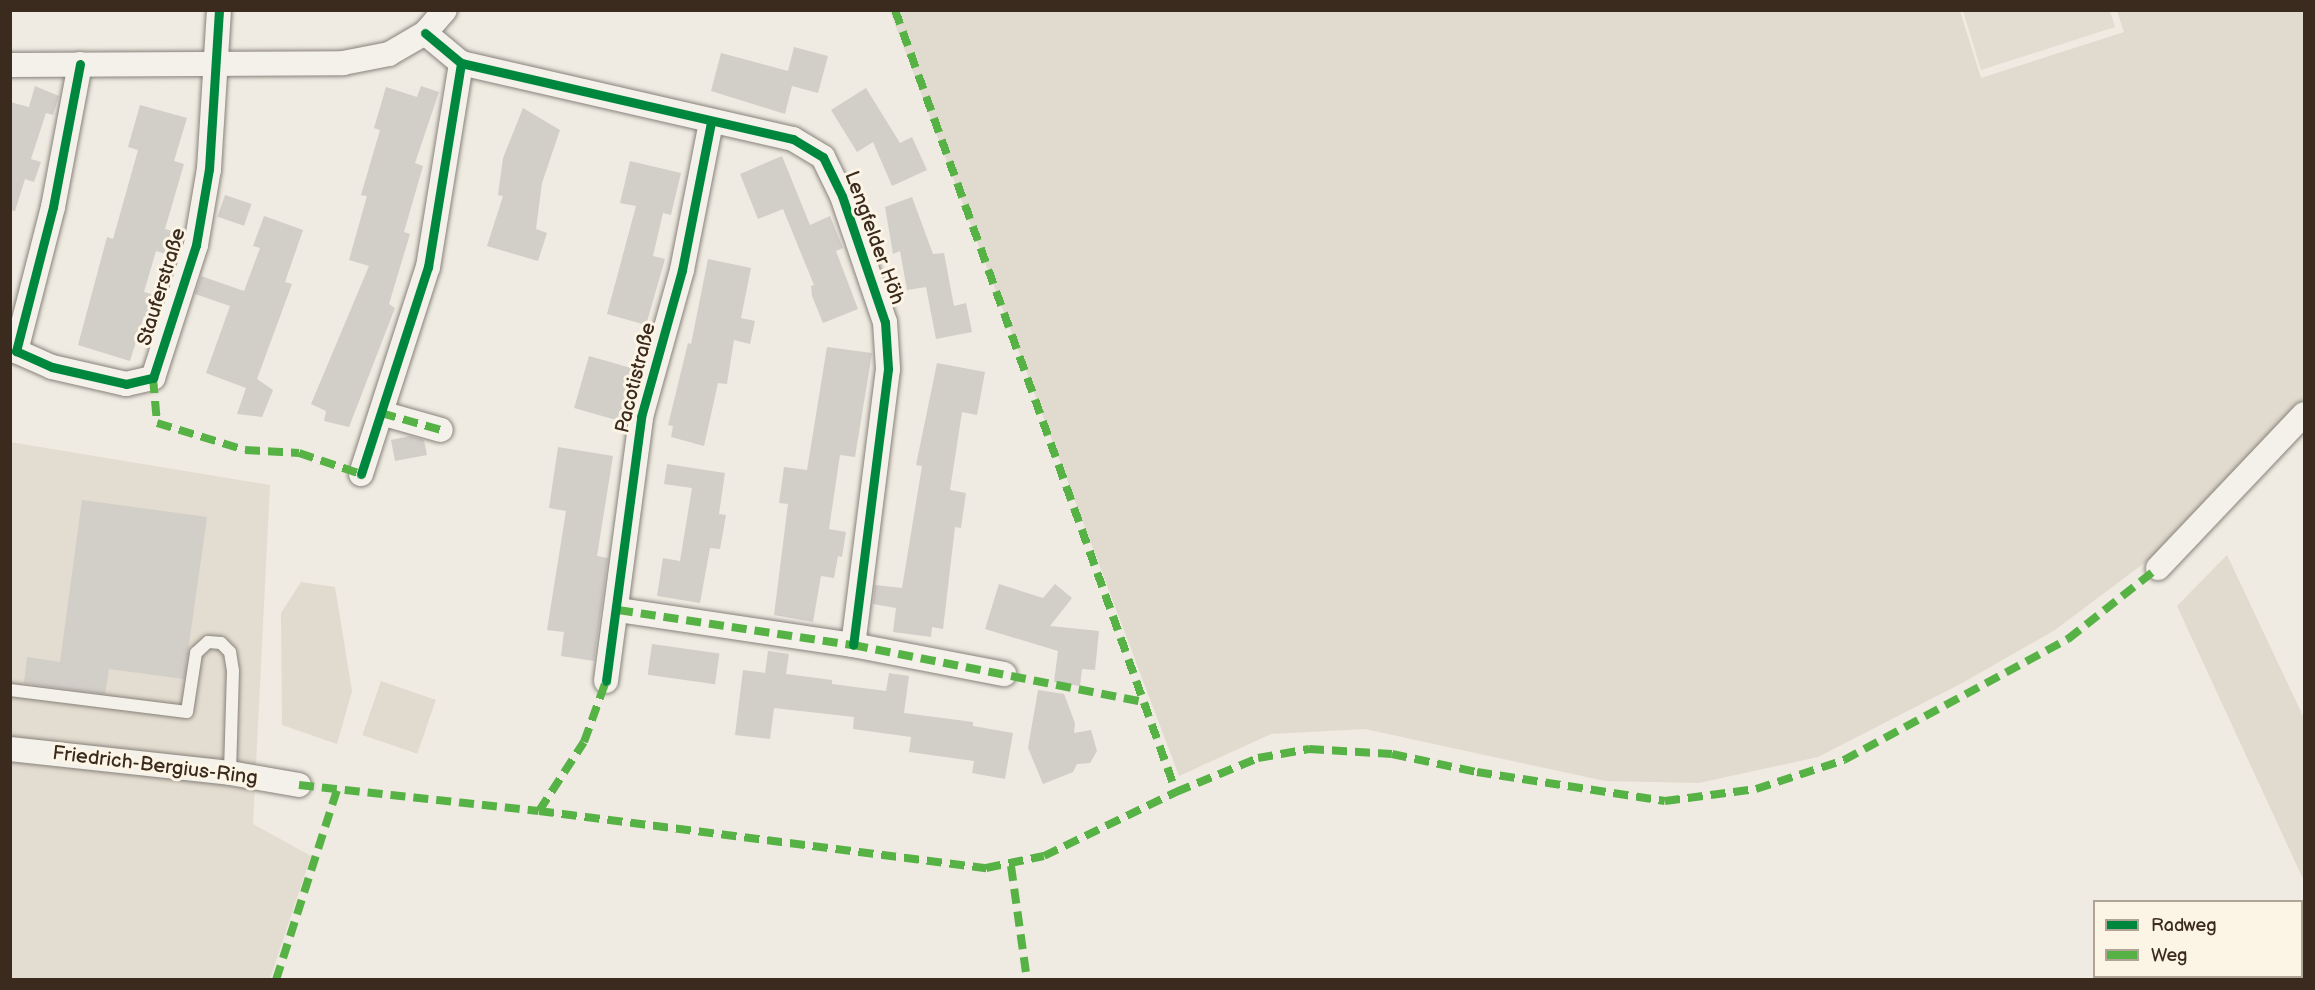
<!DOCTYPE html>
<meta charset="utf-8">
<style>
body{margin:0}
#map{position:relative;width:2315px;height:990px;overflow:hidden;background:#efebe2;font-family:"Balsamiq Sans",sans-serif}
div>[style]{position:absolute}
.built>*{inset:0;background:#e3dcd0}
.green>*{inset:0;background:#e1dace;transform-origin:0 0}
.building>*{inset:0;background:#d2cec8;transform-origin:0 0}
.roads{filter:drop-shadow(0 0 2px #87827b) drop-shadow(0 0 2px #87827b)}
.lane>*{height:12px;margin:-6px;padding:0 6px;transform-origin:6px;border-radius:6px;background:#f4f1ea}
.street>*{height:24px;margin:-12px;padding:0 12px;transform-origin:12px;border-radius:12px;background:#f4f1ea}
.quiet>*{height:8px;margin-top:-4px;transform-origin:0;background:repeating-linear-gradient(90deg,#57b245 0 15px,transparent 0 23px)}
.cycleway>*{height:9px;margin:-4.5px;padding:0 4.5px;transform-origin:4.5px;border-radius:4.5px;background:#00873e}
span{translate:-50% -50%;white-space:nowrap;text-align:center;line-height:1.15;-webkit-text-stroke:6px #fcf5e5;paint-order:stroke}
.street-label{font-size:20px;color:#3b2a1e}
.frame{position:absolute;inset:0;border:12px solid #3b2a1e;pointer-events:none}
.legend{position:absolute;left:2093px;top:900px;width:210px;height:78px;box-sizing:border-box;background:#fcf5e5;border:2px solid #afa495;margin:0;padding:8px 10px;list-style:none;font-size:18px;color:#3b2a1e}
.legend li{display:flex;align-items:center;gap:12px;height:30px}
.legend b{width:30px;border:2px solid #afa495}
</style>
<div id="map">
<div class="built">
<div style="clip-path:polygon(1963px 11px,2110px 11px,2115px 27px,1981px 70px)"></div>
<div style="clip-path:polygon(10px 442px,270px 485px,253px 824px,311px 856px,270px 979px,11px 979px)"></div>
</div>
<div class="green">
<div style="clip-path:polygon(890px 11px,1960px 11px,1981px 78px,2124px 32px,2117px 11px,2304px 11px,2304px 398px,2155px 555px,2055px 630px,1964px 682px,1818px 757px,1699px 783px,1605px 781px,1365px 729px,1271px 734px,1179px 776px)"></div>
<div style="clip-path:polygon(2227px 555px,2304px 718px,2304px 881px,2177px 606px)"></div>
<div style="clip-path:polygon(301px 582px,335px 587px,352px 691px,337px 744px,282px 725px,281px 613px)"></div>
<div style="left:381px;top:681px;width:58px;height:57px;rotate:19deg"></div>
</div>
<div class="building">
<div style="clip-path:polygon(794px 47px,828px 56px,818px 93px,792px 86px,785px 114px,711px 91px,721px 53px,788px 71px)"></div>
<div style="clip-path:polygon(35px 86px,59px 96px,53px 115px,46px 113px,31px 159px,41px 162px,34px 182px,25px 179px,15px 211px,10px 210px,10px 102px,29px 107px)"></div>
<div style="clip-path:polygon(421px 86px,439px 92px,415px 163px,423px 166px,404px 232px,410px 234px,389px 304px,395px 308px,349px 427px,324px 421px,326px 411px,311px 404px,369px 266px,349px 260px,367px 196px,361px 195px,380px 130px,374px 128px,386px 87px,417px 97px)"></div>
<div style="clip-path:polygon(866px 88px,900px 143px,912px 137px,927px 170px,892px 186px,873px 142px,857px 152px,831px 110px)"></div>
<div style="clip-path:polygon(140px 105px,187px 118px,174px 161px,184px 164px,165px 229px,175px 232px,169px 255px,156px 251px,144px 292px,158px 296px,153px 318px,144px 316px,130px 361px,78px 345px,107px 237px,113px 239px,138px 150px,128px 147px)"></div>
<div style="clip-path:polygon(523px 108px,560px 130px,542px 183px,536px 229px,547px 233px,538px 261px,487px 246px,503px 196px,498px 195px,503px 158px)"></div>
<div style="clip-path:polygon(782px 156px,810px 225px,830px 216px,843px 248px,836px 251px,858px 309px,823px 323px,812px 296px,811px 286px,814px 285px,783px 209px,758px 219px,740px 174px)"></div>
<div style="clip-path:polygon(630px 161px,681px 173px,671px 215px,663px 213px,653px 256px,665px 259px,646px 325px,607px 314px,636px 206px,620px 203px)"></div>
<div style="left:225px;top:195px;width:28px;height:23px;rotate:19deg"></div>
<div style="clip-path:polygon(912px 197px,933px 254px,944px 253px,954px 306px,966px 303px,972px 332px,936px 339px,926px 287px,907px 290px,900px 251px,893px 254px,885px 207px)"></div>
<div style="clip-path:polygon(264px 216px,303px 230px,285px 282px,292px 284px,257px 379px,273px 390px,262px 417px,237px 414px,246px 388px,206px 373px,230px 306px,195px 294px,201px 276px,244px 291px,260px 248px,253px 246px)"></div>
<div style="clip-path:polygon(708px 259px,751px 268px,741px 318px,755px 321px,750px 344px,734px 340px,727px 384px,718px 383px,704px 446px,671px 437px,673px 426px,668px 425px,688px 343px,691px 344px)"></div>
<div style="clip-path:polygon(827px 347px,872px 353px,855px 457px,840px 455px,829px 529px,846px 532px,842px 557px,838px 556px,834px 578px,821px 576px,813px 622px,774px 615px,788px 504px,779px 503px,784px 467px,807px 470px)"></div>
<div style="left:589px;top:356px;width:50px;height:54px;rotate:16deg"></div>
<div style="clip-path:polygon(937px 363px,985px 372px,977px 415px,962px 412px,950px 490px,966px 493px,961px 528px,955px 527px,943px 629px,932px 627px,931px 637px,893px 632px,896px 608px,873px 604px,875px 585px,902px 588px,922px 466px,916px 465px)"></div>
<div style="clip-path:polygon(410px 436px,424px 440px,427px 455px,395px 461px,391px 440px)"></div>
<div style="clip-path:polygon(558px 447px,613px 456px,597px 556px,608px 558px,594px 661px,561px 656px,564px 632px,547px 630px,566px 511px,549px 508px)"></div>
<div style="clip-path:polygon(667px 464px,725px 473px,719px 514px,726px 515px,720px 549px,710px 548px,700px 603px,657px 596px,663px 558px,680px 561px,692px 488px,664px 484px)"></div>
<div style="clip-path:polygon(82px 500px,207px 517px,184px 679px,109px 669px,105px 694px,24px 683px,27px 657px,60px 662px)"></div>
<div style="clip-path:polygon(999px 584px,1043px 598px,1055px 584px,1072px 598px,1050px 626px,1099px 631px,1095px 670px,1082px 669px,1080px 686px,1054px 682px,1058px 651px,985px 629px)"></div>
<div style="left:652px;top:644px;width:68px;height:31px;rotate:8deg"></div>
<div style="clip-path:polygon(768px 651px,789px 654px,786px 674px,832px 680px,832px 684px,886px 691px,889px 673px,909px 676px,904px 713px,973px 722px,973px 726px,1013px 733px,1005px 779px,972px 773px,974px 761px,909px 752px,911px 737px,853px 729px,854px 717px,774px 708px,770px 739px,735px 735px,743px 670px,765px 673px)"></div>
<div style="clip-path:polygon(1038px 690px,1064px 694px,1075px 723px,1074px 733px,1091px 730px,1097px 751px,1090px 763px,1077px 764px,1073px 772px,1043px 784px,1028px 748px)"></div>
</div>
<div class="roads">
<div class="lane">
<div style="left:10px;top:690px;width:178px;rotate:7.1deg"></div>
<div style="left:187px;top:712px;width:60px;rotate:-81.3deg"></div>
<div style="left:196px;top:653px;width:16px;rotate:-43deg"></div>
<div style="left:208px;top:642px;width:13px;rotate:4deg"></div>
<div style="left:221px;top:643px;width:13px;rotate:45deg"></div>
<div style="left:230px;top:652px;width:19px;rotate:81deg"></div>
<div style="left:233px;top:671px;width:102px;rotate:91.7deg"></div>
</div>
<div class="street">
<div style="left:425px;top:33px;width:47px;rotate:39.8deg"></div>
<div style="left:461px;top:63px;width:341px;rotate:12.9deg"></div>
<div style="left:793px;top:139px;width:35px;rotate:31deg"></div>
<div style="left:823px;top:157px;width:43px;rotate:64deg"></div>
<div style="left:842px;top:196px;width:133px;rotate:71.2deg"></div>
<div style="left:885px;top:322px;width:47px;rotate:86.3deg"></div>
<div style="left:888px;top:369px;width:278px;rotate:97.2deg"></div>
<div style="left:80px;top:64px;width:146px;rotate:100.7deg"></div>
<div style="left:53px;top:207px;width:149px;rotate:104.4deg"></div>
<div style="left:16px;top:351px;width:39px;rotate:24deg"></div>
<div style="left:52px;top:367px;width:76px;rotate:12.9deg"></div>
<div style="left:126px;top:384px;width:28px;rotate:-13deg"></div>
<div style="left:153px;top:378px;width:140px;rotate:-72.1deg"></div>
<div style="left:196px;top:245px;width:77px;rotate:-80.3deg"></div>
<div style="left:209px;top:169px;width:159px;rotate:-86.4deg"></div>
<div style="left:10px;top:65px;width:333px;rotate:-0.3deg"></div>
<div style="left:343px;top:63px;width:47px;rotate:-11.1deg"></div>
<div style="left:389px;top:54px;width:42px;rotate:-30.3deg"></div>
<div style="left:425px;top:33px;width:30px;rotate:-49deg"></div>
<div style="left:381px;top:413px;width:62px;rotate:15.8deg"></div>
<div style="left:361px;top:474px;width:218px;rotate:-72.1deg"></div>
<div style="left:428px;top:267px;width:207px;rotate:-80.8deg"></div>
<div style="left:2158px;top:568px;width:212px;rotate:-46.5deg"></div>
<div style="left:618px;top:610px;width:238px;rotate:8.5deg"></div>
<div style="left:853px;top:645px;width:154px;rotate:10.9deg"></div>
<div style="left:606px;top:681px;width:266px;rotate:-82.4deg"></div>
<div style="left:641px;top:417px;width:153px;rotate:-74.4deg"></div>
<div style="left:682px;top:270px;width:151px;rotate:-78.9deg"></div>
<div style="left:10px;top:749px;width:221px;rotate:6.2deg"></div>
<div style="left:230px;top:773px;width:70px;rotate:9.9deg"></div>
</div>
</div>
<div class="quiet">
<div style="left:895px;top:10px;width:831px;rotate:70.23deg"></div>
<div style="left:153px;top:378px;width:45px;rotate:84.9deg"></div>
<div style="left:157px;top:423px;width:92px;rotate:17.1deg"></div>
<div style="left:245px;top:450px;width:54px;rotate:3.2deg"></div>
<div style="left:299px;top:453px;width:65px;rotate:18.7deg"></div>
<div style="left:361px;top:474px;width:4px;rotate:-63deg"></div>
<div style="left:381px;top:413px;width:62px;rotate:15.8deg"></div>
<div style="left:618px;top:610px;width:238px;rotate:8.5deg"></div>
<div style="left:853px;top:645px;width:296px;rotate:11.1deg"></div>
<div style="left:299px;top:785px;width:241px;rotate:6.2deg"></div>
<div style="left:539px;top:811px;width:451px;rotate:7.3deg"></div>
<div style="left:986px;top:868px;width:59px;rotate:-11.7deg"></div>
<div style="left:1044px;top:856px;width:147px;rotate:-25.9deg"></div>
<div style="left:1176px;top:792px;width:89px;rotate:-22.5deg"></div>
<div style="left:1258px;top:758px;width:52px;rotate:-10deg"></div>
<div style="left:1309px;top:749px;width:83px;rotate:3.4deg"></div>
<div style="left:1392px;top:754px;width:87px;rotate:12deg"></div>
<div style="left:1477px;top:772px;width:190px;rotate:8.8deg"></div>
<div style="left:1665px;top:801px;width:92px;rotate:-7.5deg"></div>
<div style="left:1756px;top:789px;width:93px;rotate:-18.2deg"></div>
<div style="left:1844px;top:760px;width:255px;rotate:-28.4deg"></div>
<div style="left:2068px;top:639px;width:115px;rotate:-38.3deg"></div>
<div style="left:539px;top:811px;width:82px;rotate:-56.9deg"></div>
<div style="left:584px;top:742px;width:68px;rotate:-70.2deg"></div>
<div style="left:1011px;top:866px;width:115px;rotate:82deg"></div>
<div style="left:276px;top:980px;width:200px;rotate:-72.2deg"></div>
</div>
<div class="cycleway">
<div style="left:425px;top:33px;width:47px;rotate:39.8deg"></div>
<div style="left:461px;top:63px;width:341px;rotate:12.9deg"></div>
<div style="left:793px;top:139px;width:35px;rotate:31deg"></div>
<div style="left:823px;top:157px;width:43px;rotate:64deg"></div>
<div style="left:842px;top:196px;width:133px;rotate:71.2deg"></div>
<div style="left:885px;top:322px;width:47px;rotate:86.3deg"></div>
<div style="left:888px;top:369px;width:278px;rotate:97.2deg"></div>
<div style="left:80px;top:64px;width:146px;rotate:100.7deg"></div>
<div style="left:53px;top:207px;width:149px;rotate:104.4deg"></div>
<div style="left:16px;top:351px;width:39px;rotate:24deg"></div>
<div style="left:52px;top:367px;width:76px;rotate:12.9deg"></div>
<div style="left:126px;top:384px;width:28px;rotate:-13deg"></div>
<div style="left:153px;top:378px;width:140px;rotate:-72.1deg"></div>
<div style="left:196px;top:245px;width:77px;rotate:-80.3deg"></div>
<div style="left:209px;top:169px;width:159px;rotate:-86.4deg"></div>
<div style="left:361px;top:474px;width:218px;rotate:-72.1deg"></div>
<div style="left:428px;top:267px;width:207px;rotate:-80.8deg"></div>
<div style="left:606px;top:681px;width:266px;rotate:-82.4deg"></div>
<div style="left:641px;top:417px;width:153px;rotate:-74.4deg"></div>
<div style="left:682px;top:270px;width:151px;rotate:-78.9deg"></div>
</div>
<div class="street-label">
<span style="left:874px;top:238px;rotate:70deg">Lengfelder Höh</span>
<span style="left:162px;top:287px;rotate:-73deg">Stauferstraße</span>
<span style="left:636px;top:378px;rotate:-76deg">Pacotistraße</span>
<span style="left:155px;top:766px;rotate:7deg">Friedrich-Bergius-Ring</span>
</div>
<div class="frame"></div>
<ul class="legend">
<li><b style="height:8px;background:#00873e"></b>Radweg</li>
<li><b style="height:8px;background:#57b245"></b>Weg</li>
</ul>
</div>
